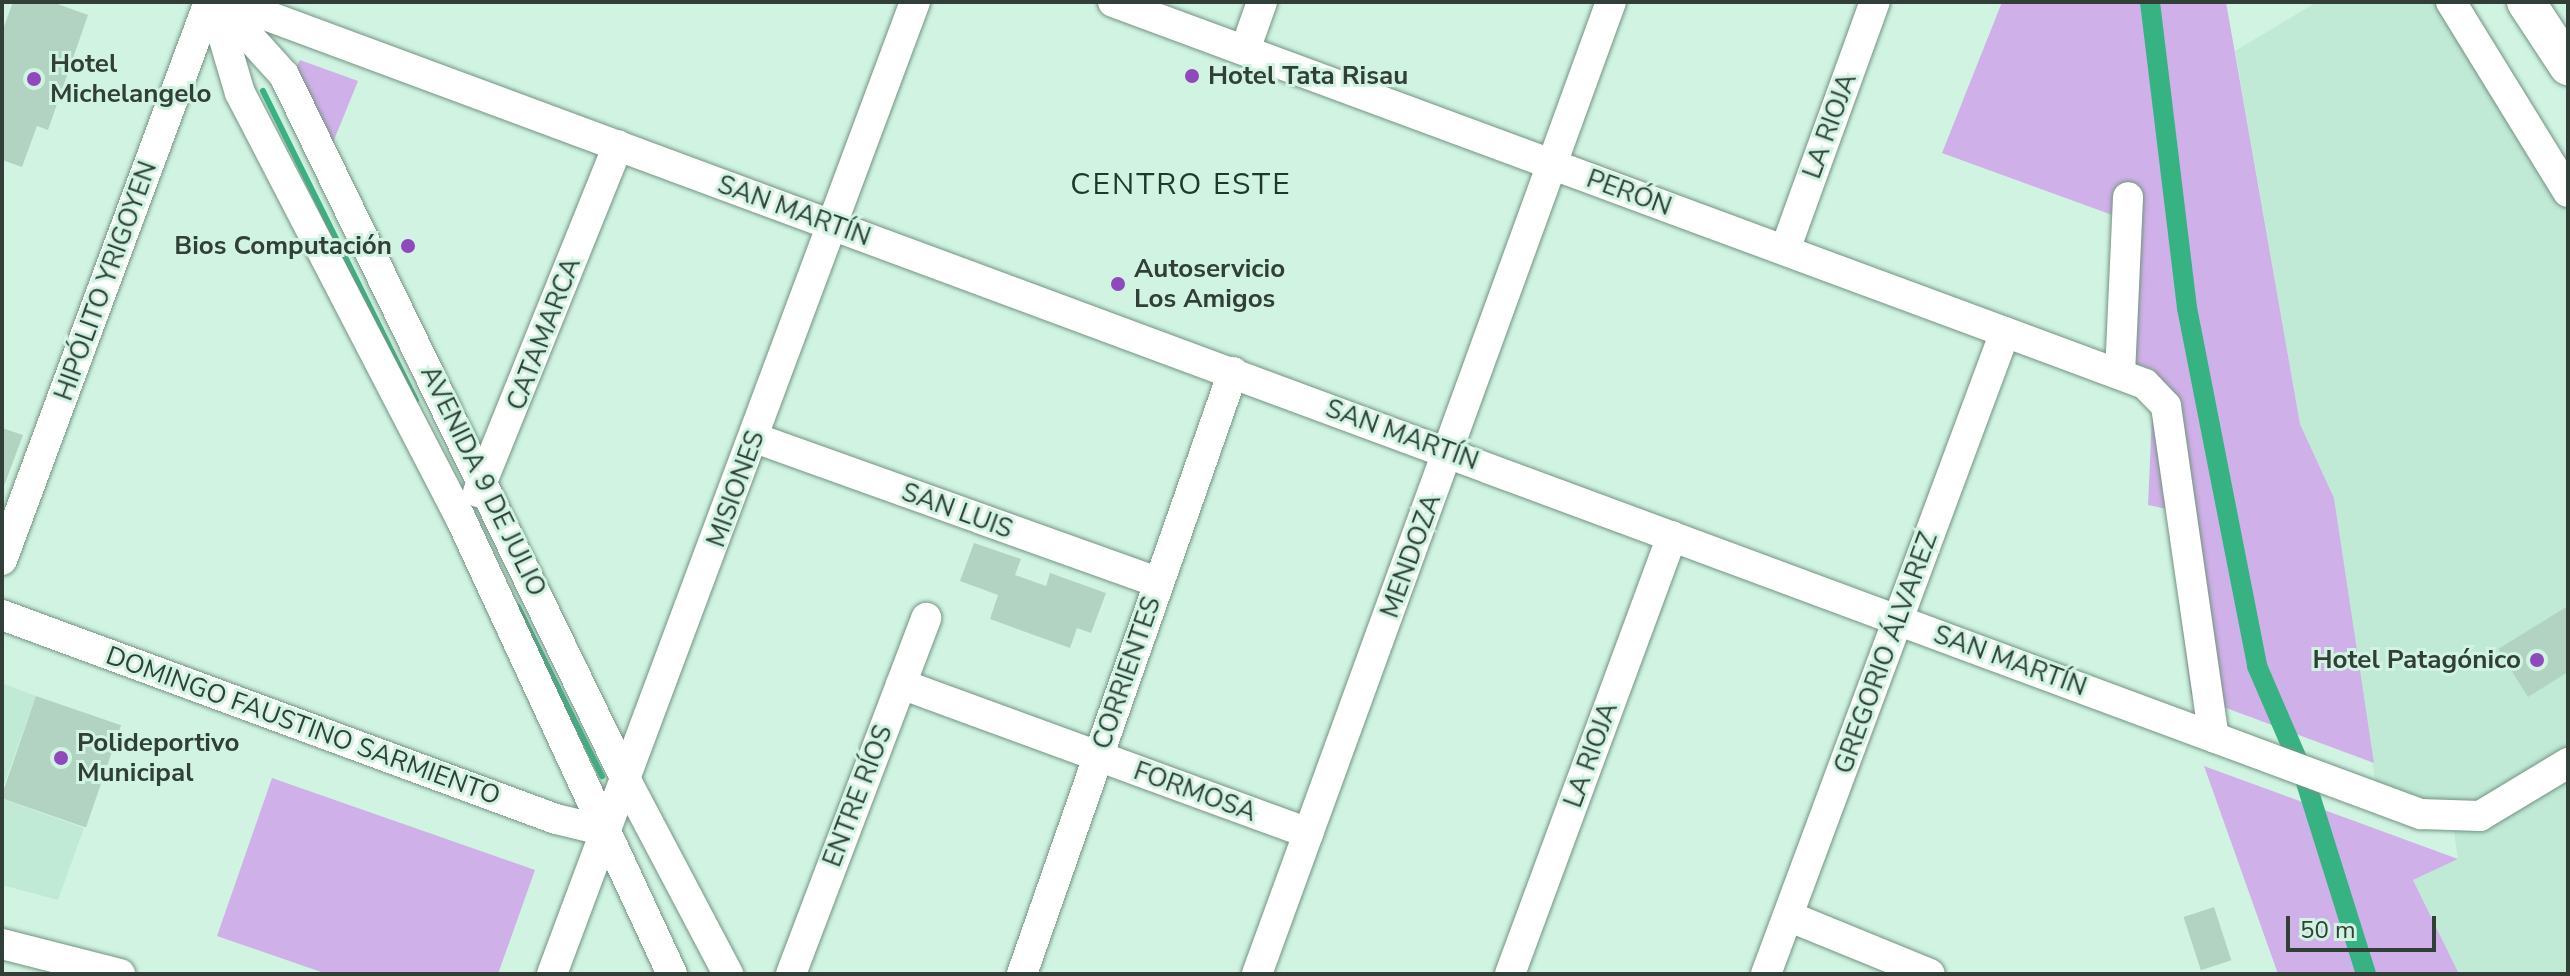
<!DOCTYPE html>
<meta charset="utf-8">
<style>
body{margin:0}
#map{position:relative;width:2570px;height:976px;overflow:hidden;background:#d1f4e2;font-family:"Nunito Sans",sans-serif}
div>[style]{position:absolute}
.built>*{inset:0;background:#c0ead5}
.green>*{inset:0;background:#d0b0e8}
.stream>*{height:6px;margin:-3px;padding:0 3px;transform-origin:3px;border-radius:3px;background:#37b383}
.canal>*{height:20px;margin:-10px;padding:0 10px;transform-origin:10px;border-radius:10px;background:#37b383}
.building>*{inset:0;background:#b2d3c2;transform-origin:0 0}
.roads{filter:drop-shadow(0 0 2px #749383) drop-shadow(0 0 2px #749383)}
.minor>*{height:30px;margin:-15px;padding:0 15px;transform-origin:15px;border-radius:15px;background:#fff}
.major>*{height:38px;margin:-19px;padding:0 19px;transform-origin:19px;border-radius:19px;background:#fff}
.dots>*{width:22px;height:22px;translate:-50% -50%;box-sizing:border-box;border:4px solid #d1f4e2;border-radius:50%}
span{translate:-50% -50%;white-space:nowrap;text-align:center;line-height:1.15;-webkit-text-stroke:6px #d1f4e2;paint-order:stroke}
.poi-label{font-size:26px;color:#313f38;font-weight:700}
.left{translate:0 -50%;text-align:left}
.right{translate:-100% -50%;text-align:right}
.street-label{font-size:26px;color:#313f38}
.quarter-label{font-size:30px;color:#1c392c;letter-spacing:2px}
.frame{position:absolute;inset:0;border:4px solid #313f38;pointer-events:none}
.scale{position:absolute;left:2286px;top:916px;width:150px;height:36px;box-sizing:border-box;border:4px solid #313f38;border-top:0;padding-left:10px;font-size:24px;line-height:28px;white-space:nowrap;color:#313f38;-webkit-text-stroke:6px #d1f4e2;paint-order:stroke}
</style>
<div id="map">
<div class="built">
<div style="clip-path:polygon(2317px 2px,2451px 2px,2568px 192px,2568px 974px,2459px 974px,2413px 880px,2458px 859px,2452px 819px,2378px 800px,2334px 498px,2300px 424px,2235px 51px)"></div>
<div style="clip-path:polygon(2px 683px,36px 696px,2px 790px)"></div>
<div style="clip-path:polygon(2px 799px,84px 828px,58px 900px,2px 885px)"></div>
</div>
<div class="green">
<div style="clip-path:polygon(2002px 2px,2226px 2px,2300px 424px,2334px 498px,2374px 763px,2191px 695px,2167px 509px,2148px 505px,2154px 370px,2106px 353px,2115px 216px,1942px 153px)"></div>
<div style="clip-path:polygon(300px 60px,358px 81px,332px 145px,296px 68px)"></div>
<div style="clip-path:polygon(2204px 766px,2458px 859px,2413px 880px,2459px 974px,2278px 974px)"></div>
<div style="clip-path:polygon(272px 778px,535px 870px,498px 974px,327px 974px,217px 936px)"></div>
</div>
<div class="stream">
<div style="left:263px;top:91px;width:345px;rotate:63.7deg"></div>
<div style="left:518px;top:607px;width:189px;rotate:63.6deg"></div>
</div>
<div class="canal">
<div style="left:2150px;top:2px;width:308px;rotate:83.1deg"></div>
<div style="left:2187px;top:308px;width:365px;rotate:78.9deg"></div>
<div style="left:2257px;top:666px;width:116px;rotate:66.7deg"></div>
<div style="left:2303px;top:773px;width:211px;rotate:72.6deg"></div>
</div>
<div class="building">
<div style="clip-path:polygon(13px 2px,52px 2px,88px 15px,48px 130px,37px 126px,22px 167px,2px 160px,2px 32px)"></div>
<div style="clip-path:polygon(2px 428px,23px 435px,4px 486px,2px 486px)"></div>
<div style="clip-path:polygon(974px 543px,1021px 559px,1015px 575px,1046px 586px,1050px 573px,1106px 593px,1091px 633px,1077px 628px,1070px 648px,990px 619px,998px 595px,960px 581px)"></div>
<div style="clip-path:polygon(2568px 606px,2568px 672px,2528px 697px,2498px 649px)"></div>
<div style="left:36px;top:696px;width:90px;height:108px;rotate:19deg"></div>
<div style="left:2214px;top:907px;width:56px;height:32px;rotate:72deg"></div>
</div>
<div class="roads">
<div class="minor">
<div style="left:213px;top:2px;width:95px;rotate:73.5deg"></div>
<div style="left:240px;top:93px;width:478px;rotate:62.6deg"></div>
<div style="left:460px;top:517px;width:504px;rotate:65.11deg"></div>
<div style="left:218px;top:2px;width:98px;rotate:47.9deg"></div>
<div style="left:284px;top:75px;width:788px;rotate:64.12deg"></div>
<div style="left:628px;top:784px;width:215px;rotate:62.2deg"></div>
<div style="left:230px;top:2px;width:2337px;rotate:20.34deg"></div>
<div style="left:2421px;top:814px;width:59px;rotate:1.9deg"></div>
<div style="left:2480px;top:816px;width:103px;rotate:-31.1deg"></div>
<div style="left:1113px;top:2px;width:1100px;rotate:20.31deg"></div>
<div style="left:2145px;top:384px;width:30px;rotate:46deg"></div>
<div style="left:2166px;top:406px;width:335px;rotate:81.8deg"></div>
<div style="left:2451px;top:2px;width:223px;rotate:58.4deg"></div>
<div style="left:1245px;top:50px;width:51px;rotate:-70.5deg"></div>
<div style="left:1785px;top:250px;width:264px;rotate:-70.1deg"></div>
<div style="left:2120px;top:374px;width:177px;rotate:-87.4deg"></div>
<div style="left:755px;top:438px;width:429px;rotate:19.7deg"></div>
<div style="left:478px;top:492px;width:374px;rotate:-68deg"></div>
<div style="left:2px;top:560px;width:595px;rotate:-69.65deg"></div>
<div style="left:2px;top:615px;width:590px;rotate:20.22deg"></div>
<div style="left:556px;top:819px;width:51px;rotate:13.5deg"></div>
<div style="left:901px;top:684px;width:434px;rotate:20.1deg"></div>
<div style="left:1788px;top:916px;width:153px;rotate:22.2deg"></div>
<div style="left:2px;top:944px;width:122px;rotate:14.3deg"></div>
<div style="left:552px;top:974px;width:1038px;rotate:-69.52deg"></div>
<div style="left:791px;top:974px;width:381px;rotate:-69.2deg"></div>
<div style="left:1022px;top:974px;width:638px;rotate:-70.68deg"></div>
<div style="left:1257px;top:974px;width:1034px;rotate:-69.99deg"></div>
<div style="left:1510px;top:974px;width:467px;rotate:-69.7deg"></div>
<div style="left:1766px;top:974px;width:685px;rotate:-69.58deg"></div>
</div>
<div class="major">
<div style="left:2526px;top:2px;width:77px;rotate:56.7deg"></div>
</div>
</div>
<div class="dots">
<div style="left:1192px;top:76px;background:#9049bc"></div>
<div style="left:34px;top:79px;background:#9049bc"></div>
<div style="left:408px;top:246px;background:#9049bc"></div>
<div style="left:1118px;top:284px;background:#9049bc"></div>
<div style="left:2537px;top:660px;background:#9049bc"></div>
<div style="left:61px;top:758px;background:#9049bc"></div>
</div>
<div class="poi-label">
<span class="left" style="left:50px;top:79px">Hotel<br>Michelangelo</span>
<span class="left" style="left:1208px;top:76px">Hotel Tata Risau</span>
<span class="right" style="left:392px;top:246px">Bios Computación</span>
<span class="left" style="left:1134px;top:284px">Autoservicio<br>Los Amigos</span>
<span class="right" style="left:2521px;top:660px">Hotel Patagónico</span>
<span class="left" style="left:77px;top:758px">Polideportivo<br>Municipal</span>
</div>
<div class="street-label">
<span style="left:1830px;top:126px;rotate:-70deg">LA RIOJA</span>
<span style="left:1629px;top:193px;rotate:20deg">PERÓN</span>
<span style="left:794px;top:211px;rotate:20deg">SAN MARTÍN</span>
<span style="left:106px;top:281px;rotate:-70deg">HIPÓLITO YRIGOYEN</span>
<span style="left:544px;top:334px;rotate:-69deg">CATAMARCA</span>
<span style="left:1402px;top:435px;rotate:20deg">SAN MARTÍN</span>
<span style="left:483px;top:481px;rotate:64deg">AVENIDA 9 DE JULIO</span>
<span style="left:736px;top:489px;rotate:-70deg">MISIONES</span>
<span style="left:957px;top:511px;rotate:20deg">SAN LUIS</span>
<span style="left:1411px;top:556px;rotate:-70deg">MENDOZA</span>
<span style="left:1886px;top:653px;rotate:-70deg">GREGORIO ÁLVAREZ</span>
<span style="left:2010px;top:661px;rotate:20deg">SAN MARTÍN</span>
<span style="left:1127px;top:673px;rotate:-71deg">CORRIENTES</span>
<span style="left:303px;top:726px;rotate:20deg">DOMINGO FAUSTINO SARMIENTO</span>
<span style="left:1591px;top:755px;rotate:-70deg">LA RIOJA</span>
<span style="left:1195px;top:792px;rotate:20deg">FORMOSA</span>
<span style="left:858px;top:796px;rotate:-69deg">ENTRE RÍOS</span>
</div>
<div class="quarter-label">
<span style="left:1181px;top:185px">CENTRO ESTE</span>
</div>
<div class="frame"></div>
<div class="scale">50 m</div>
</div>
